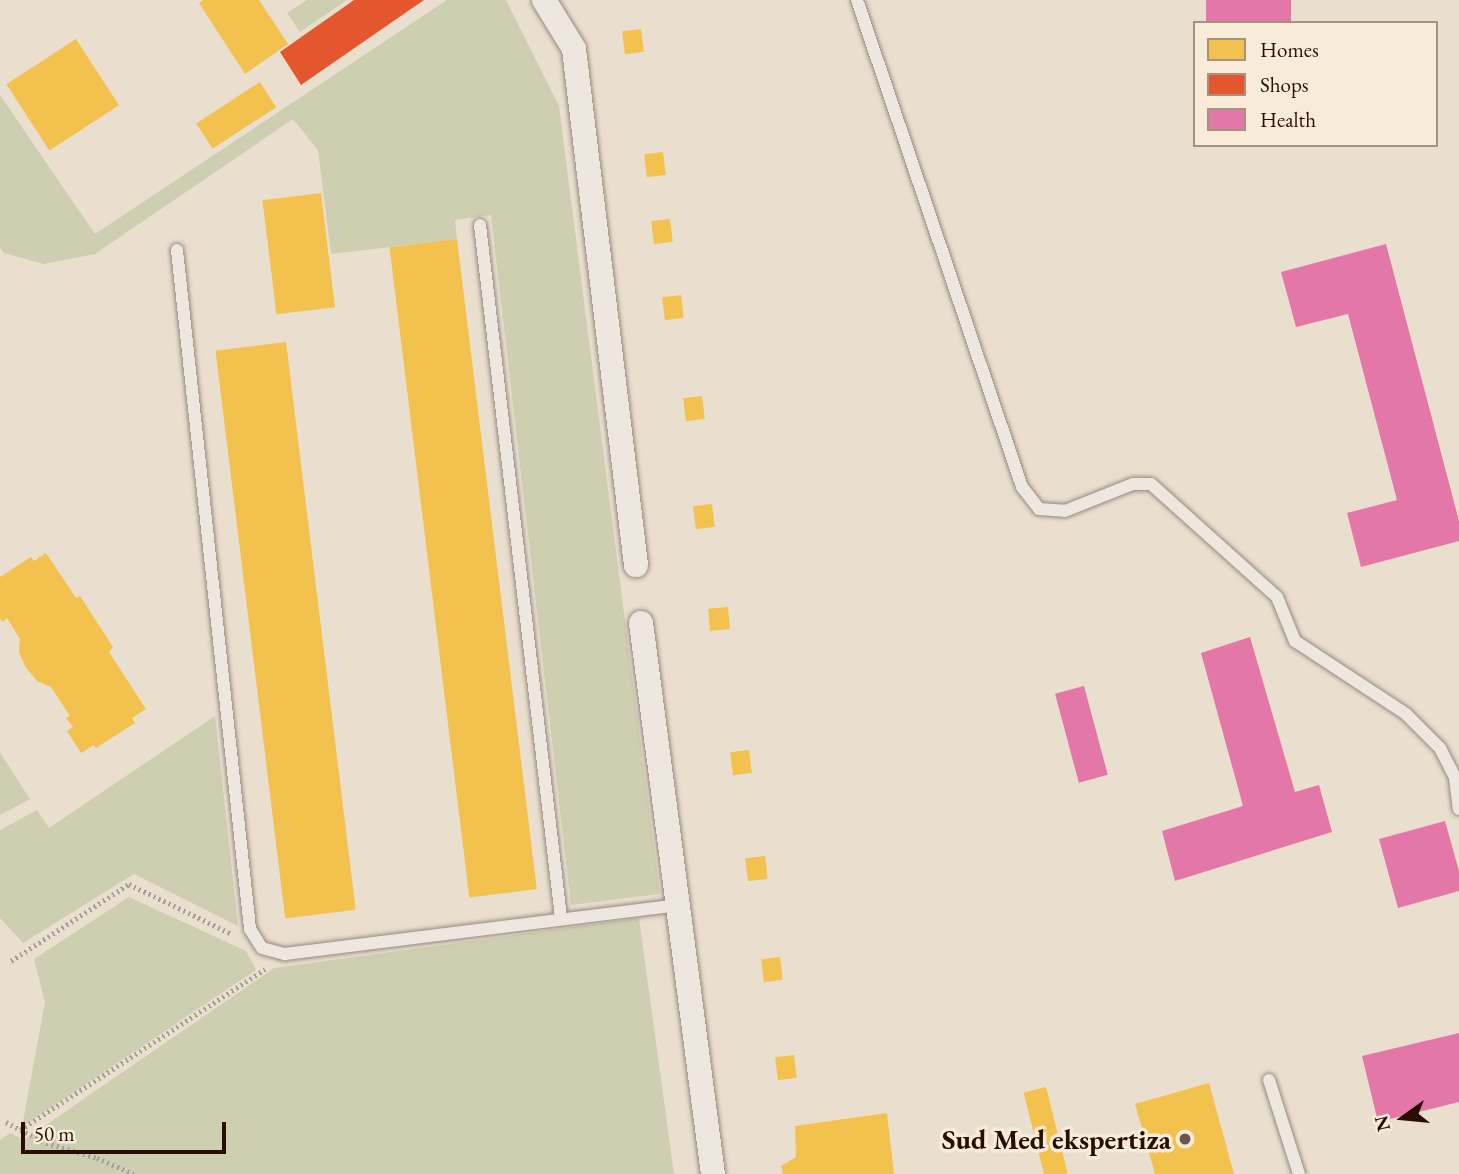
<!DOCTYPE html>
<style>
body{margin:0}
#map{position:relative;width:1459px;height:1174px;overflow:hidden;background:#eadece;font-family:"EB Garamond",serif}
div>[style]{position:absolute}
.green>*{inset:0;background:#cecfb0}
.homes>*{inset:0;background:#f2c14e;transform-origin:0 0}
.shops>*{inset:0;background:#e4572e}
.health>*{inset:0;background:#e377a8;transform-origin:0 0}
.path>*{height:4.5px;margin-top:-2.25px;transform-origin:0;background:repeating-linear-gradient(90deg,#a69e98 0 2px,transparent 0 5.5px)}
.roads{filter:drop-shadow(0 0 2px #958a80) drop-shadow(0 0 2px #958a80)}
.service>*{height:12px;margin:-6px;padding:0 6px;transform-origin:6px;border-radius:6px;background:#ede7df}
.minor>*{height:24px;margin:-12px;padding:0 12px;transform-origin:12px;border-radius:12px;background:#ede7df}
.dots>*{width:19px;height:19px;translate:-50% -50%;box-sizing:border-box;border:4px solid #f8ebd8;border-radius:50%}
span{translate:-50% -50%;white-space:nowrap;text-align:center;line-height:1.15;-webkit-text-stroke:7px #f8ebd8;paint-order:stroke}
.poi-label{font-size:28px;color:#290d03;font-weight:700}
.right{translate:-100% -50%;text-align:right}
.legend{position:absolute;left:1193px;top:21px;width:245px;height:126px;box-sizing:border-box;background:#f8ebd8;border:2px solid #a59283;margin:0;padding:9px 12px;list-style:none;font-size:21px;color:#290d03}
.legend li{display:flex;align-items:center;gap:14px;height:35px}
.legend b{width:35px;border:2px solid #a59283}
.north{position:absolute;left:1368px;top:1083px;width:70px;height:70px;-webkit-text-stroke:5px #f8ebd8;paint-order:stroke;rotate:255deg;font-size:19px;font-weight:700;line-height:28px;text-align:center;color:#290d03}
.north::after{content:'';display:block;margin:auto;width:24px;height:32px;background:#290d03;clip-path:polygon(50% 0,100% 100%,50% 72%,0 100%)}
.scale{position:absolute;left:21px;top:1122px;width:205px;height:32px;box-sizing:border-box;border:4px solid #290d03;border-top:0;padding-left:9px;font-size:21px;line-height:24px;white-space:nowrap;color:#290d03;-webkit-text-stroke:5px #f8ebd8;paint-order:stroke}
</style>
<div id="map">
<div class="green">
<div style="clip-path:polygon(307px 0,347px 0,300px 32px,287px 13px)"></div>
<div style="clip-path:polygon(447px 0,506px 0,559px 106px,660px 894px,571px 905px,491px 215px,455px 220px,457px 239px,331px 254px,318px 150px,293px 119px,95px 254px,44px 264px,4px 253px,0 247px,0 95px,95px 234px)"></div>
<div style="clip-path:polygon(215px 716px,238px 926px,134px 874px,23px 943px,0 918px,0 830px,37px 810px,49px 828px)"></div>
<div style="clip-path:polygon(0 752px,30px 799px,0 815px)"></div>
<div style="clip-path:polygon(129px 897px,246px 951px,256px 970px,22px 1127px,45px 1002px,34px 959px)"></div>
<div style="clip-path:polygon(639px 918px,674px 1174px,0 1174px,0 1140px,10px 1133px,24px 1140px,274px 968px)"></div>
</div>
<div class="homes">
<div style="clip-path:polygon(203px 0,259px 0,288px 44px,245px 74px,199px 3px)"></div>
<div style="left:641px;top:29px;width:23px;height:19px;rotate:83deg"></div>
<div style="left:76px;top:39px;width:79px;height:83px;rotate:57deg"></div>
<div style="left:260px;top:82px;width:30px;height:76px;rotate:57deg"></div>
<div style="left:663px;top:152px;width:23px;height:19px;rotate:83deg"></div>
<div style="left:321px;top:193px;width:115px;height:59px;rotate:83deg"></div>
<div style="left:670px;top:219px;width:23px;height:19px;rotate:83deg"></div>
<div style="left:457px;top:239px;width:655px;height:68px;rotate:83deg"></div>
<div style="left:681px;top:295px;width:23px;height:19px;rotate:83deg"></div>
<div style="left:286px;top:342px;width:572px;height:71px;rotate:83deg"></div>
<div style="left:702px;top:396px;width:23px;height:19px;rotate:83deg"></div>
<div style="left:712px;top:504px;width:23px;height:19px;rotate:83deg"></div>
<div style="clip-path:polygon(46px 553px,76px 598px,80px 596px,113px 647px,109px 652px,146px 709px,132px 718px,135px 723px,96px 748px,94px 745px,81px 753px,67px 731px,73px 727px,66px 718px,70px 716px,51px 687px,37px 681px,25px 666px,19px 652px,20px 639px,7px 618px,2px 622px,0 618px,0 577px,31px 557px,34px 561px)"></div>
<div style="left:728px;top:607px;width:22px;height:20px;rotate:85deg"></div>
<div style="left:749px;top:750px;width:23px;height:19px;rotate:83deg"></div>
<div style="left:765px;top:856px;width:23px;height:20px;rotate:83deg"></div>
<div style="left:780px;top:957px;width:23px;height:19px;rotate:83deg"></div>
<div style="left:794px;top:1055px;width:23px;height:19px;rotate:83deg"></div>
<div style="clip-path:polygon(1209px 1083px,1234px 1174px,1155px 1174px,1135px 1104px)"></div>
<div style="left:1046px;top:1087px;width:89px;height:23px;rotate:76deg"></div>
<div style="clip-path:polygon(887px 1113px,894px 1174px,783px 1174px,781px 1166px,796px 1157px,795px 1126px)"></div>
</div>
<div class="shops">
<div style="clip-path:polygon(354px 0,424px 0,301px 85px,280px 52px)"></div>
</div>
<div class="health">
<div style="left:1206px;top:0;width:85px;height:24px"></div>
<div style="clip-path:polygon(1386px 244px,1459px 521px,1459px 541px,1361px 567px,1347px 513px,1397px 500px,1348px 314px,1296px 327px,1281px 272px)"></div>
<div style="clip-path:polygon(1250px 637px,1295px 792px,1319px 785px,1332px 832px,1175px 881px,1162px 831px,1243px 806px,1201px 653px)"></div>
<div style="left:1084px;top:686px;width:92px;height:30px;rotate:75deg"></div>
<div style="clip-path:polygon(1445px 821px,1459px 871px,1459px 891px,1398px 908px,1379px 839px)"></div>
<div style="clip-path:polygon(1459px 1033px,1459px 1102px,1378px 1122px,1362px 1056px)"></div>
</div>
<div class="path">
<div style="left:11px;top:961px;width:141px;rotate:-33.1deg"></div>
<div style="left:129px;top:884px;width:114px;rotate:25.9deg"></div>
<div style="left:6px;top:1122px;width:40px;rotate:28deg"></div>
<div style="left:41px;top:1141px;width:59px;rotate:16.9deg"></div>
<div style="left:97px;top:1158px;width:40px;rotate:23.4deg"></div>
<div style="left:20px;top:1130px;width:293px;rotate:-33.3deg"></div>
</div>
<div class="roads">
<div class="service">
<div style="left:857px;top:0;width:514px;rotate:71.28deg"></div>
<div style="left:1022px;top:487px;width:28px;rotate:52deg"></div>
<div style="left:1039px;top:509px;width:26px;rotate:4deg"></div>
<div style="left:1065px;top:511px;width:73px;rotate:-21.7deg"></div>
<div style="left:1133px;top:484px;width:18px"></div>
<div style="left:1151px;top:484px;width:169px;rotate:41.9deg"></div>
<div style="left:1277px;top:597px;width:48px;rotate:67.8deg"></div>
<div style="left:1295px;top:641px;width:133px;rotate:33.3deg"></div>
<div style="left:1406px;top:714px;width:48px;rotate:45deg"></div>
<div style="left:1440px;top:748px;width:34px;rotate:63deg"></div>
<div style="left:1455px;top:778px;width:31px;rotate:83deg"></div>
<div style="left:480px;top:225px;width:698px;rotate:83.33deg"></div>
<div style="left:177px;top:250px;width:683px;rotate:83.86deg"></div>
<div style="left:250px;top:929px;width:22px;rotate:58deg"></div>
<div style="left:262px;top:948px;width:24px;rotate:15deg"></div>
<div style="left:285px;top:954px;width:397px;rotate:-7.1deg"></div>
<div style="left:1269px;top:1080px;width:99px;rotate:72.3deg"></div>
</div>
<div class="minor">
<div style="left:544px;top:0;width:57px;rotate:58.5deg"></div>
<div style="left:574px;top:49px;width:520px;rotate:83.15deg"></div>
<div style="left:641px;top:623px;width:556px;rotate:82.56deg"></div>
</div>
</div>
<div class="dots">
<div style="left:1185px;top:1139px;background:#6d564a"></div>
</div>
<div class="poi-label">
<span class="right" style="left:1171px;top:1139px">Sud Med ekspertiza</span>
</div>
<ul class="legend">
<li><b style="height:19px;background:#f2c14e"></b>Homes</li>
<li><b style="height:19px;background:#e4572e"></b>Shops</li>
<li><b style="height:19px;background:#e377a8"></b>Health</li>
</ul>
<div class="north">N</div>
<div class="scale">50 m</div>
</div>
